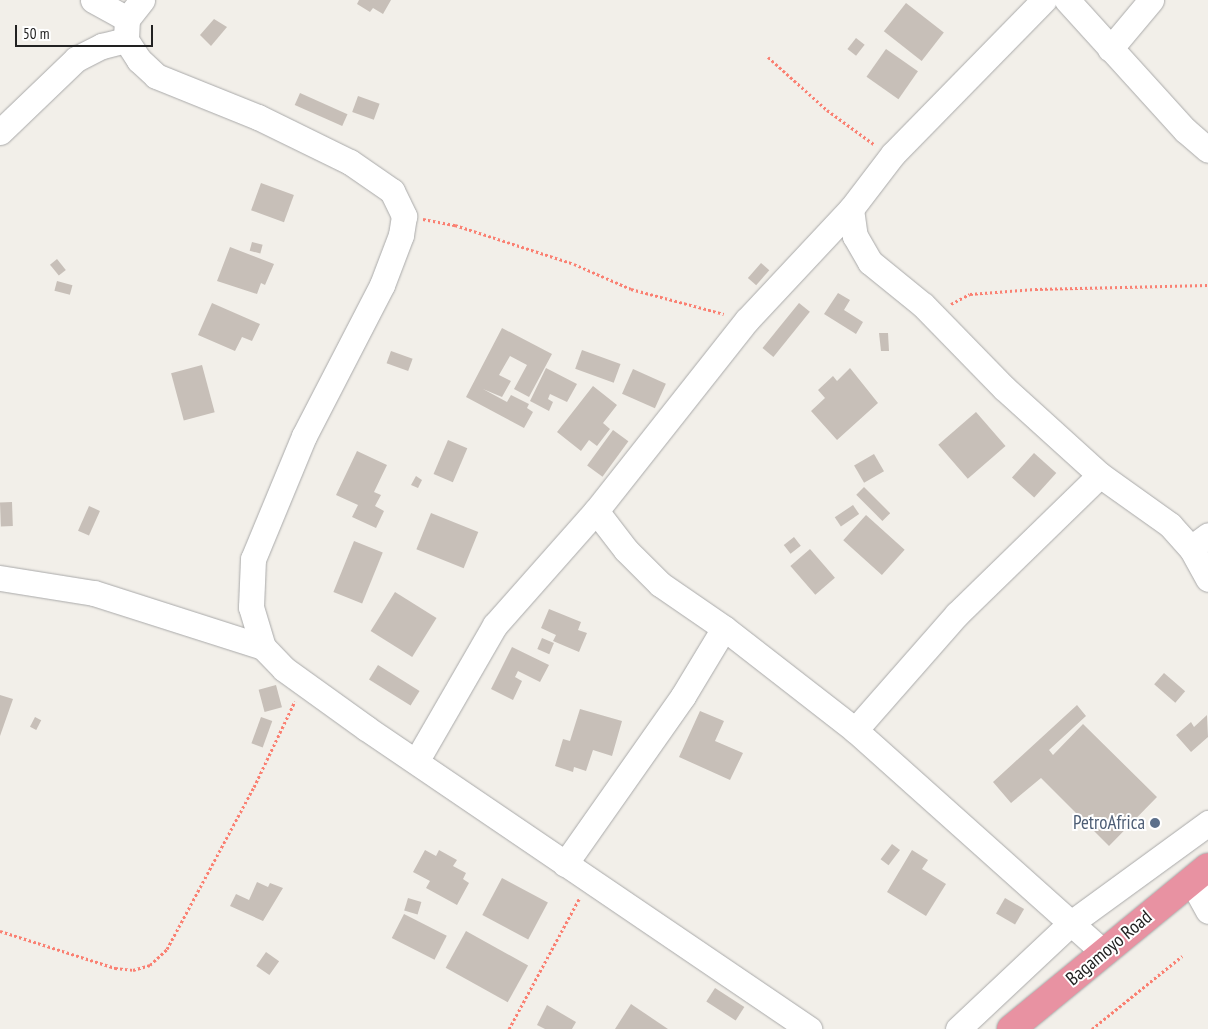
<!DOCTYPE html>
<style>
body{margin:0}
#map{position:relative;width:1208px;height:1029px;overflow:hidden;background:#f2efe9;font-family:"PT Sans Narrow",sans-serif}
div>[style]{position:absolute}
.building>*{inset:0;background:#c7bfb8;transform-origin:0 0}
.path>*{height:3px;margin-top:-1.5px;transform-origin:0;background:repeating-linear-gradient(90deg,#fa8072 0 2.5px,transparent 0 5px)}
.roads{filter:drop-shadow(0 0 1px #a9a9a9) drop-shadow(0 0 1px #a9a9a9)}
.minor>*{height:25px;margin:-12.5px;padding:0 12.5px;transform-origin:12.5px;border-radius:12.5px;background:#fff}
.highway>*{height:28px;margin:-14px;padding:0 14px;transform-origin:14px;border-radius:14px;background:#e892a2}
.dots>*{width:14px;height:14px;translate:-50% -50%;box-sizing:border-box;border:2px solid #fff;border-radius:50%}
span{translate:-50% -50%;white-space:nowrap;text-align:center;line-height:1.15;-webkit-text-stroke:4px #fff;paint-order:stroke}
.service-label{font-size:19px;color:#4e5e75}
.right{translate:-100% -50%;text-align:right}
.street-label{font-size:19px;color:#222}
.scale{position:absolute;left:15px;top:25px;width:138px;height:22px;box-sizing:border-box;border:2px solid #222;border-top:0;padding-left:6px;font-size:15px;line-height:18px;white-space:nowrap;color:#222;-webkit-text-stroke:4px #fff;paint-order:stroke}
</style>
<div id="map">
<div class="building">
<div style="clip-path:polygon(359px 0,391px 0,383px 14px,373px 8px,370px 12px,357px 4px)"></div>
<div style="left:906px;top:3px;width:48px;height:36px;rotate:38deg"></div>
<div style="clip-path:polygon(214px 19px,227px 27px,211px 46px,200px 35px)"></div>
<div style="left:856px;top:38px;width:11px;height:14px;rotate:38deg"></div>
<div style="left:886px;top:49px;width:39px;height:34px;rotate:35deg"></div>
<div style="left:300px;top:93px;width:52px;height:13px;rotate:24deg"></div>
<div style="left:358px;top:96px;width:23px;height:17px;rotate:20deg"></div>
<div style="left:261px;top:183px;width:35px;height:29px;rotate:20deg"></div>
<div style="left:252px;top:242px;width:11px;height:9px;rotate:15deg"></div>
<div style="clip-path:polygon(230px 247px,274px 264px,265px 285px,261px 283px,257px 294px,217px 281px)"></div>
<div style="left:57px;top:259px;width:14px;height:9px;rotate:51deg"></div>
<div style="left:761px;top:263px;width:11px;height:20px;rotate:41deg"></div>
<div style="left:57px;top:281px;width:16px;height:10px;rotate:15deg"></div>
<div style="clip-path:polygon(838px 293px,850px 300px,844px 310px,863px 322px,856px 334px,824px 314px)"></div>
<div style="clip-path:polygon(212px 303px,260px 324px,252px 341px,242px 337px,235px 351px,198px 335px)"></div>
<div style="left:799px;top:303px;width:14px;height:58px;rotate:39deg"></div>
<div style="clip-path:polygon(502px 328px,552px 354px,529px 397px,514px 389px,527px 365px,510px 356px,499px 375px,511px 381px,502px 397px,483px 389px,507px 402px,511px 395px,529px 404px,527px 408px,533px 412px,524px 428px,466px 397px)"></div>
<div style="clip-path:polygon(879px 333px,888px 333px,889px 351px,881px 351px)"></div>
<div style="left:582px;top:350px;width:41px;height:20px;rotate:20deg"></div>
<div style="left:391px;top:351px;width:23px;height:13px;rotate:20deg"></div>
<div style="left:202px;top:365px;width:49px;height:32px;rotate:75deg"></div>
<div style="clip-path:polygon(546px 368px,577px 384px,567px 402px,550px 394px,548px 399px,553px 402px,549px 411px,530px 401px)"></div>
<div style="clip-path:polygon(850px 368px,878px 403px,837px 440px,811px 411px,825px 398px,818px 390px,833px 376px,837px 381px)"></div>
<div style="left:633px;top:369px;width:36px;height:27px;rotate:24deg"></div>
<div style="clip-path:polygon(593px 386px,617px 405px,603px 423px,610px 429px,597px 446px,589px 440px,581px 451px,557px 432px)"></div>
<div style="left:976px;top:412px;width:45px;height:50px;rotate:49deg"></div>
<div style="left:613px;top:430px;width:19px;height:44px;rotate:36deg"></div>
<div style="left:448px;top:440px;width:21px;height:37px;rotate:23deg"></div>
<div style="clip-path:polygon(357px 451px,387px 465px,374px 492px,381px 495px,375px 506px,384px 511px,376px 528px,352px 517px,358px 505px,336px 495px)"></div>
<div style="left:1034px;top:453px;width:30px;height:33px;rotate:42deg"></div>
<div style="left:874px;top:454px;width:20px;height:23px;rotate:60deg"></div>
<div style="clip-path:polygon(416px 476px,422px 480px,418px 488px,411px 485px)"></div>
<div style="left:864px;top:487px;width:37px;height:11px;rotate:45deg"></div>
<div style="left:12px;top:502px;width:24px;height:12px;rotate:88deg"></div>
<div style="left:853px;top:505px;width:11px;height:22px;rotate:56deg"></div>
<div style="left:89px;top:506px;width:12px;height:27px;rotate:24deg"></div>
<div style="left:431px;top:513px;width:51px;height:39px;rotate:22deg"></div>
<div style="left:866px;top:515px;width:52px;height:34px;rotate:42deg"></div>
<div style="left:794px;top:537px;width:11px;height:13px;rotate:52deg"></div>
<div style="left:354px;top:541px;width:31px;height:55px;rotate:22deg"></div>
<div style="left:810px;top:549px;width:38px;height:26px;rotate:49deg"></div>
<div style="left:395px;top:592px;width:49px;height:46px;rotate:32deg"></div>
<div style="clip-path:polygon(549px 609px,581px 622px,578px 630px,587px 633px,579px 652px,553px 641px,556px 635px,541px 628px)"></div>
<div style="left:542px;top:638px;width:13px;height:12px;rotate:23deg"></div>
<div style="clip-path:polygon(512px 647px,549px 665px,540px 682px,518px 671px,515px 677px,522px 681px,513px 700px,491px 689px)"></div>
<div style="left:378px;top:665px;width:49px;height:17px;rotate:32deg"></div>
<div style="left:1164px;top:673px;width:28px;height:15px;rotate:41deg"></div>
<div style="left:276px;top:685px;width:23px;height:18px;rotate:75deg"></div>
<div style="clip-path:polygon(0 695px,13px 699px,0 736px)"></div>
<div style="clip-path:polygon(1077px 705px,1086px 716px,1049px 750px,1053px 755px,1083px 724px,1157px 797px,1109px 846px,1041px 778px,1011px 803px,993px 782px)"></div>
<div style="clip-path:polygon(580px 709px,622px 721px,612px 756px,593px 750px,586px 771px,574px 767px,573px 772px,555px 766px,563px 739px,570px 741px)"></div>
<div style="clip-path:polygon(700px 711px,724px 721px,715px 741px,743px 753px,730px 780px,679px 757px)"></div>
<div style="clip-path:polygon(1207px 715px,1208px 737px,1191px 752px,1176px 735px,1191px 722px,1194px 727px)"></div>
<div style="left:35px;top:717px;width:7px;height:11px;rotate:27deg"></div>
<div style="left:261px;top:717px;width:12px;height:28px;rotate:20deg"></div>
<div style="left:892px;top:844px;width:10px;height:19px;rotate:37deg"></div>
<div style="clip-path:polygon(425px 850px,436px 856px,439px 850px,457px 860px,453px 866px,466px 873px,463px 879px,469px 883px,457px 905px,426px 888px,430px 881px,413px 872px)"></div>
<div style="clip-path:polygon(912px 850px,928px 860px,922px 869px,946px 884px,926px 916px,887px 892px)"></div>
<div style="left:502px;top:878px;width:52px;height:42px;rotate:28deg"></div>
<div style="clip-path:polygon(257px 882px,268px 887px,270px 883px,283px 888px,263px 921px,230px 906px,236px 894px,249px 900px)"></div>
<div style="left:408px;top:898px;width:14px;height:13px;rotate:17deg"></div>
<div style="left:1005px;top:898px;width:22px;height:18px;rotate:30deg"></div>
<div style="left:404px;top:914px;width:48px;height:27px;rotate:27deg"></div>
<div style="left:466px;top:931px;width:71px;height:42px;rotate:29deg"></div>
<div style="left:266px;top:952px;width:16px;height:17px;rotate:35deg"></div>
<div style="left:715px;top:988px;width:35px;height:16px;rotate:33deg"></div>
<div style="clip-path:polygon(631px 1004px,668px 1029px,615px 1029px)"></div>
<div style="clip-path:polygon(547px 1005px,576px 1022px,572px 1029px,545px 1029px,537px 1025px)"></div>
</div>
<div class="path">
<div style="left:768px;top:57px;width:79px;rotate:41.9deg"></div>
<div style="left:827px;top:110px;width:59px;rotate:36.1deg"></div>
<div style="left:423px;top:219px;width:33px;rotate:11deg"></div>
<div style="left:455px;top:225px;width:125px;rotate:18.1deg"></div>
<div style="left:574px;top:264px;width:62px;rotate:23.7deg"></div>
<div style="left:631px;top:289px;width:96px;rotate:15deg"></div>
<div style="left:951px;top:304px;width:21px;rotate:-28deg"></div>
<div style="left:970px;top:294px;width:65px;rotate:-4.4deg"></div>
<div style="left:1035px;top:289px;width:173px;rotate:-1.3deg"></div>
<div style="left:0;top:931px;width:121px;rotate:17.8deg"></div>
<div style="left:115px;top:968px;width:18px;rotate:6deg"></div>
<div style="left:133px;top:970px;width:18px;rotate:-16deg"></div>
<div style="left:150px;top:965px;width:23px;rotate:-43deg"></div>
<div style="left:167px;top:949px;width:184px;rotate:-61.8deg"></div>
<div style="left:254px;top:787px;width:95px;rotate:-64.5deg"></div>
<div style="left:509px;top:1029px;width:148px;rotate:-61.7deg"></div>
<div style="left:1092px;top:1029px;width:116px;rotate:-39deg"></div>
</div>
<div class="roads">
<div class="minor">
<div style="left:93px;top:0;width:39px;rotate:29deg"></div>
<div style="left:142px;top:0;width:24px;rotate:128deg"></div>
<div style="left:127px;top:19px;width:21px;rotate:93deg"></div>
<div style="left:126px;top:40px;width:24px;rotate:57deg"></div>
<div style="left:139px;top:60px;width:23px;rotate:43deg"></div>
<div style="left:156px;top:76px;width:110px;rotate:21.9deg"></div>
<div style="left:258px;top:117px;width:102px;rotate:26.1deg"></div>
<div style="left:350px;top:162px;width:51px;rotate:34.6deg"></div>
<div style="left:392px;top:191px;width:28px;rotate:64deg"></div>
<div style="left:404px;top:216px;width:19px;rotate:99deg"></div>
<div style="left:401px;top:235px;width:53px;rotate:110.8deg"></div>
<div style="left:382px;top:285px;width:170px;rotate:117.3deg"></div>
<div style="left:304px;top:436px;width:133px;rotate:112.5deg"></div>
<div style="left:253px;top:559px;width:48px;rotate:92.4deg"></div>
<div style="left:251px;top:607px;width:42px;rotate:73.3deg"></div>
<div style="left:263px;top:647px;width:30px;rotate:46deg"></div>
<div style="left:284px;top:669px;width:101px;rotate:35.7deg"></div>
<div style="left:366px;top:728px;width:536px;rotate:34.19deg"></div>
<div style="left:1067px;top:0;width:176px;rotate:47.8deg"></div>
<div style="left:1185px;top:130px;width:30px;rotate:41deg"></div>
<div style="left:1110px;top:49px;width:64px;rotate:-50.1deg"></div>
<div style="left:0;top:132px;width:105px;rotate:-43.8deg"></div>
<div style="left:76px;top:59px;width:29px;rotate:-27deg"></div>
<div style="left:102px;top:46px;width:25px;rotate:-14deg"></div>
<div style="left:851px;top:209px;width:27px;rotate:82deg"></div>
<div style="left:855px;top:236px;width:30px;rotate:60deg"></div>
<div style="left:870px;top:262px;width:68px;rotate:39.1deg"></div>
<div style="left:923px;top:305px;width:116px;rotate:45.7deg"></div>
<div style="left:1004px;top:388px;width:130px;rotate:42.2deg"></div>
<div style="left:1100px;top:475px;width:86px;rotate:35.5deg"></div>
<div style="left:1170px;top:525px;width:31px;rotate:48deg"></div>
<div style="left:1191px;top:548px;width:35px;rotate:61deg"></div>
<div style="left:596px;top:511px;width:49px;rotate:52.4deg"></div>
<div style="left:626px;top:550px;width:48px;rotate:45deg"></div>
<div style="left:660px;top:584px;width:78px;rotate:34.5deg"></div>
<div style="left:724px;top:628px;width:166px;rotate:37.9deg"></div>
<div style="left:855px;top:730px;width:333px;rotate:41.8deg"></div>
<div style="left:1191px;top:548px;width:21px;rotate:-37deg"></div>
<div style="left:0;top:578px;width:95px;rotate:9.1deg"></div>
<div style="left:94px;top:593px;width:177px;rotate:17.7deg"></div>
<div style="left:855px;top:730px;width:154px;rotate:-48.7deg"></div>
<div style="left:957px;top:614px;width:199px;rotate:-44.2deg"></div>
<div style="left:417px;top:760px;width:156px;rotate:-60deg"></div>
<div style="left:495px;top:625px;width:152px;rotate:-48.5deg"></div>
<div style="left:596px;top:511px;width:243px;rotate:-51.7deg"></div>
<div style="left:747px;top:320px;width:152px;rotate:-46.9deg"></div>
<div style="left:851px;top:209px;width:69px;rotate:-52.6deg"></div>
<div style="left:893px;top:154px;width:216px;rotate:-45.6deg"></div>
<div style="left:565px;top:864px;width:205px;rotate:-54.9deg"></div>
<div style="left:683px;top:696px;width:79px;rotate:-58.9deg"></div>
<div style="left:1191px;top:880px;width:35px;rotate:61deg"></div>
<div style="left:958px;top:1029px;width:155px;rotate:-43.2deg"></div>
<div style="left:1071px;top:923px;width:170px;rotate:-36.1deg"></div>
</div>
<div class="highway">
<div style="left:1011px;top:1029px;width:255px;rotate:-39.4deg"></div>
</div>
</div>
<div class="dots">
<div style="left:1155px;top:823px;background:#5c6f8a"></div>
</div>
<div class="service-label">
<span class="right" style="left:1145px;top:823px">PetroAfrica</span>
</div>
<div class="street-label">
<span style="left:1109px;top:948px;rotate:-40deg">Bagamoyo Road</span>
</div>
<div class="scale">50 m</div>
</div>
